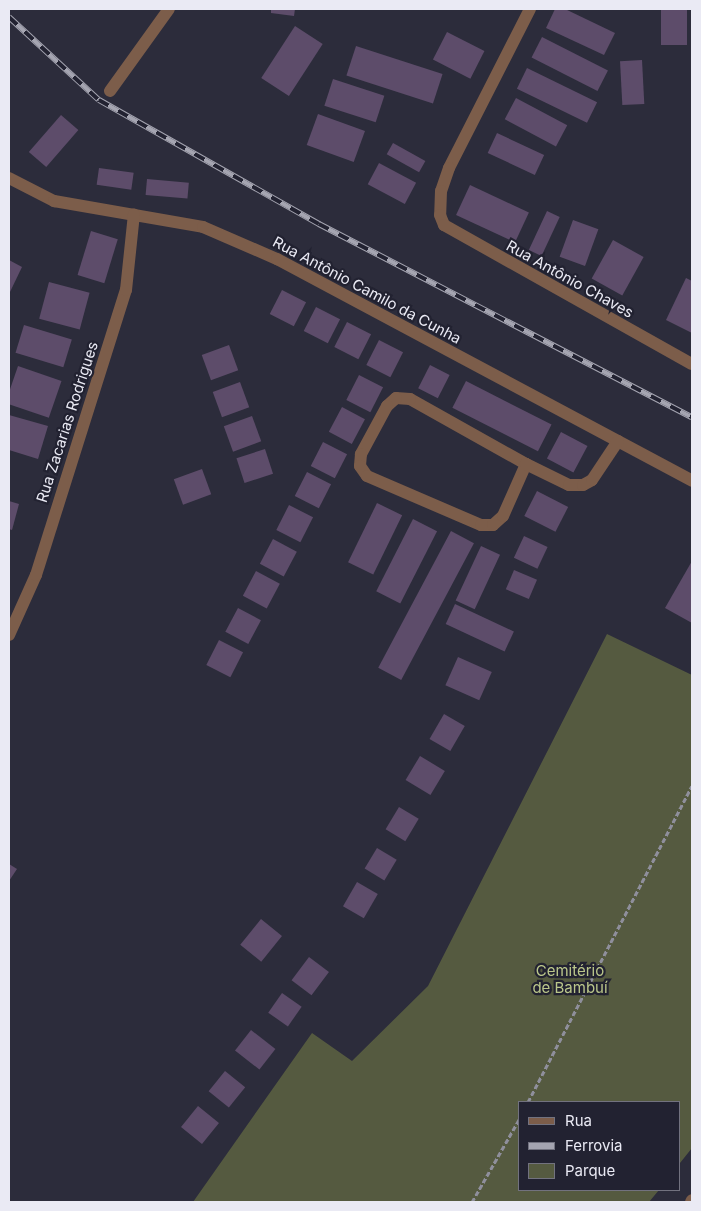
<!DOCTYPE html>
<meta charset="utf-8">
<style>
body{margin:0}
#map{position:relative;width:701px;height:1211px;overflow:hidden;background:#2c2c3b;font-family:Inter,sans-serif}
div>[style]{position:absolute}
.green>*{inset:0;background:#555a40}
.building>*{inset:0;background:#5d4c6a;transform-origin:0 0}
.path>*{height:3px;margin-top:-1.5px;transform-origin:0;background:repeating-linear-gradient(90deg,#8f8f9c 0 5px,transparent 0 7.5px)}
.minor>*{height:12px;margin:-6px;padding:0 6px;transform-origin:6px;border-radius:6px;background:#7c5d4a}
.rail>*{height:5.5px;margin-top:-2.75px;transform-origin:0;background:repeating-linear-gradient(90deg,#222231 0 11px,#a5a5b1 0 22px);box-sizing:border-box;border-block:1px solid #a5a5b1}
span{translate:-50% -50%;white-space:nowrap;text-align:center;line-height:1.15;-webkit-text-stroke:4.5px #222231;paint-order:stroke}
.street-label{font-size:15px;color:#eaeaf4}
.park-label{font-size:15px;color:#bbc78b}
.frame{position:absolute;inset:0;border:10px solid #eaeaf4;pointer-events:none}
.legend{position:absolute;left:518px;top:1101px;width:162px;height:90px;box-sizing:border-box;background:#222231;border:1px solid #72727f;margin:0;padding:6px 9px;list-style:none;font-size:15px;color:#eaeaf4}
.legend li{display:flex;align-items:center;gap:10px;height:25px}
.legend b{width:25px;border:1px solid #72727f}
</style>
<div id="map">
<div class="green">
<div style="clip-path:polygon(607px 634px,692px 675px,692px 1148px,680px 1163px,680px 1102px,520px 1102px,520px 1190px,659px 1190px,649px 1202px,193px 1202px,312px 1033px,352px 1061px,428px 986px)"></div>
</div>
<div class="building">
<div style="clip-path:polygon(271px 9px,295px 9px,294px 16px,271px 13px)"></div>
<div style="clip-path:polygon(555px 9px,565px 9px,615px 33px,604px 55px,546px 28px)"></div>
<div style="left:661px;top:9px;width:26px;height:36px"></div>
<div style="left:295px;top:26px;width:33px;height:62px;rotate:33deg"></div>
<div style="left:447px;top:32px;width:42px;height:31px;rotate:27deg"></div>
<div style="left:542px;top:37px;width:74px;height:23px;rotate:27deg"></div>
<div style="left:356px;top:46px;width:91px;height:31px;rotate:18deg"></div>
<div style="left:642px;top:60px;width:44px;height:22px;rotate:87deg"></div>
<div style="left:527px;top:68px;width:78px;height:23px;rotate:26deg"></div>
<div style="left:333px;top:79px;width:54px;height:28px;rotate:18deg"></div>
<div style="left:516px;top:98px;width:58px;height:24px;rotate:28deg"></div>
<div style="left:318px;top:114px;width:50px;height:33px;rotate:20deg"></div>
<div style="left:61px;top:115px;width:23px;height:49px;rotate:41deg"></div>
<div style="left:497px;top:133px;width:52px;height:22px;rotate:25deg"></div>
<div style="left:393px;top:143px;width:37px;height:13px;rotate:29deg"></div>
<div style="left:379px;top:163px;width:42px;height:24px;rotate:28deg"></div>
<div style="left:99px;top:168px;width:35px;height:17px;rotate:8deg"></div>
<div style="left:147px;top:179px;width:42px;height:16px;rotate:5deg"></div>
<div style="left:470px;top:185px;width:65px;height:33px;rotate:25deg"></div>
<div style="left:547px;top:211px;width:14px;height:43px;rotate:25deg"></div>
<div style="left:573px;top:220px;width:27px;height:39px;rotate:20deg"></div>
<div style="left:91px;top:231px;width:28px;height:46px;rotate:17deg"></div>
<div style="left:613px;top:240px;width:35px;height:44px;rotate:29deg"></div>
<div style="clip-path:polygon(9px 260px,22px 267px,9px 294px)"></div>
<div style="clip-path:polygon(686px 278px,692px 281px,692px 333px,666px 320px)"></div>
<div style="left:49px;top:282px;width:42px;height:38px;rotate:15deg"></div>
<div style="left:282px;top:290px;width:27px;height:27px;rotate:27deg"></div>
<div style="left:316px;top:307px;width:27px;height:27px;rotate:27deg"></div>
<div style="left:347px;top:322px;width:27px;height:28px;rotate:27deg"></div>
<div style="left:24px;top:325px;width:50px;height:29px;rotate:17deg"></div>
<div style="left:379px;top:340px;width:27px;height:28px;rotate:27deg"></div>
<div style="left:229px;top:345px;width:27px;height:29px;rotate:70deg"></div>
<div style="left:430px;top:365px;width:22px;height:26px;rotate:27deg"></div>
<div style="left:18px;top:366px;width:46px;height:39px;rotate:19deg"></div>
<div style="left:359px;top:375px;width:27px;height:28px;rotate:27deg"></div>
<div style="left:466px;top:381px;width:96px;height:30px;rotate:27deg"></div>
<div style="left:240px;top:382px;width:27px;height:29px;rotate:70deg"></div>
<div style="left:342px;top:407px;width:26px;height:28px;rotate:28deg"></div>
<div style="clip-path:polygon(9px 415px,48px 426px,38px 459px,9px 450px)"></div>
<div style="left:252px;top:416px;width:27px;height:30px;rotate:70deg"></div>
<div style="left:561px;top:432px;width:30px;height:30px;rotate:28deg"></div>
<div style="left:323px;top:442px;width:27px;height:27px;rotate:27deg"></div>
<div style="left:265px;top:449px;width:26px;height:30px;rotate:72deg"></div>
<div style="left:202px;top:469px;width:27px;height:30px;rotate:70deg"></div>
<div style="left:307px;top:472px;width:27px;height:27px;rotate:27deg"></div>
<div style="left:537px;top:491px;width:35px;height:28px;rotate:27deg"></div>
<div style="clip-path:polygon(9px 501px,19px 504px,12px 530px,9px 529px)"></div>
<div style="left:377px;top:503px;width:28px;height:66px;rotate:26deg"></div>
<div style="left:289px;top:505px;width:27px;height:28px;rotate:27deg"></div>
<div style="left:413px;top:519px;width:27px;height:81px;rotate:27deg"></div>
<div style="left:451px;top:531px;width:26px;height:155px;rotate:28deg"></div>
<div style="left:524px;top:536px;width:26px;height:24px;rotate:25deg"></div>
<div style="left:273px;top:539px;width:27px;height:28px;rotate:28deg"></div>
<div style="left:481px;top:546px;width:21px;height:60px;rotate:25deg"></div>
<div style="clip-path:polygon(692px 561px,692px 623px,665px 608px)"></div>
<div style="left:514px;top:570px;width:25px;height:21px;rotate:23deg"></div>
<div style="left:256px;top:571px;width:27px;height:28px;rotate:28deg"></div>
<div style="left:455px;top:604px;width:65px;height:22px;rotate:25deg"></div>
<div style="left:238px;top:608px;width:26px;height:27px;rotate:28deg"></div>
<div style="left:219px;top:640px;width:27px;height:28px;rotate:27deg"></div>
<div style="left:458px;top:657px;width:37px;height:31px;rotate:24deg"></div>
<div style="left:444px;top:714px;width:24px;height:29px;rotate:30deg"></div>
<div style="left:420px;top:756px;width:29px;height:28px;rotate:31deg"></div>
<div style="left:399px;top:807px;width:23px;height:26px;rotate:31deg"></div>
<div style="left:377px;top:848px;width:23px;height:24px;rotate:31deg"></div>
<div style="clip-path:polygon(9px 864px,17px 869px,9px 881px)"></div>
<div style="left:357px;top:882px;width:24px;height:28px;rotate:30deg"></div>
<div style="left:261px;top:919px;width:27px;height:33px;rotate:39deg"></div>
<div style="left:309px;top:957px;width:25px;height:29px;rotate:37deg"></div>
<div style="left:282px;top:993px;width:24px;height:24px;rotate:35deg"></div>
<div style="left:251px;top:1030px;width:31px;height:26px;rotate:38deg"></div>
<div style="left:225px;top:1071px;width:26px;height:26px;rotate:39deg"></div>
<div style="left:198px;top:1106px;width:27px;height:27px;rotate:39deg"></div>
</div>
<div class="path">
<div style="left:528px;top:1102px;width:356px;rotate:-62.6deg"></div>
<div style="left:472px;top:1202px;width:97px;rotate:-60.3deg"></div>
</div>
<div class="minor">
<div style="left:530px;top:9px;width:178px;rotate:117deg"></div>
<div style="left:449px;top:168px;width:24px;rotate:109deg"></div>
<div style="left:441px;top:191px;width:24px;rotate:92deg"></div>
<div style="left:440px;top:215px;width:11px;rotate:68deg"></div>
<div style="left:444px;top:225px;width:284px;rotate:29.3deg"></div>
<div style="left:110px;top:91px;width:101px;rotate:-54.3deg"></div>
<div style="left:9px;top:178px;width:51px;rotate:27.1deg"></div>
<div style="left:54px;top:201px;width:151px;rotate:9.9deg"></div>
<div style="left:203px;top:227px;width:81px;rotate:23.4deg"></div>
<div style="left:277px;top:259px;width:471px;rotate:28.1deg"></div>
<div style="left:526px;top:464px;width:133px;rotate:-150.7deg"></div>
<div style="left:410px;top:399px;width:14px;rotate:-176deg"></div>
<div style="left:396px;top:398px;width:12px;rotate:138deg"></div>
<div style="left:387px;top:406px;width:55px;rotate:118.4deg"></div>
<div style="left:361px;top:454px;width:12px;rotate:95deg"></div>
<div style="left:360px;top:466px;width:12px;rotate:55deg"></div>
<div style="left:367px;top:476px;width:124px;rotate:23.3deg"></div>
<div style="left:481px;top:525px;width:12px"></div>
<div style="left:493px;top:525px;width:13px;rotate:-42deg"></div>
<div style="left:503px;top:516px;width:57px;rotate:-66.1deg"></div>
<div style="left:526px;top:464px;width:48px;rotate:26deg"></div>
<div style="left:569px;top:485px;width:14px"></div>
<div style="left:583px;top:485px;width:10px;rotate:-29deg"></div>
<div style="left:592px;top:480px;width:47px;rotate:-56.3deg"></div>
<div style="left:9px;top:635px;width:66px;rotate:-65.8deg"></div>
<div style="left:36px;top:575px;width:299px;rotate:-72.5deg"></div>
<div style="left:126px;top:290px;width:76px;rotate:-84deg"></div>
<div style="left:691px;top:1202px;width:2px;rotate:-63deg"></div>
</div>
<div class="rail">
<div style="left:9px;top:17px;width:122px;rotate:42.7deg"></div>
<div style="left:99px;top:100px;width:253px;rotate:29.4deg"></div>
<div style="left:319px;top:224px;width:420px;rotate:27.4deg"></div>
</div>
<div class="street-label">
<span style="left:570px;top:279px;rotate:29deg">Rua Antônio Chaves</span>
<span style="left:367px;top:290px;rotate:28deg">Rua Antônio Camilo da Cunha</span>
<span style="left:67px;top:422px;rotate:-72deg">Rua Zacarias Rodrigues</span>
</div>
<div class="park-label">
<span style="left:570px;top:979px">Cemitério<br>de Bambuí</span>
</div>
<div class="frame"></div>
<ul class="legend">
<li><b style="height:6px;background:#7c5d4a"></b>Rua</li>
<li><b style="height:6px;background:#a5a5b1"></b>Ferrovia</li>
<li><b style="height:14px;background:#555a40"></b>Parque</li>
</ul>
</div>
